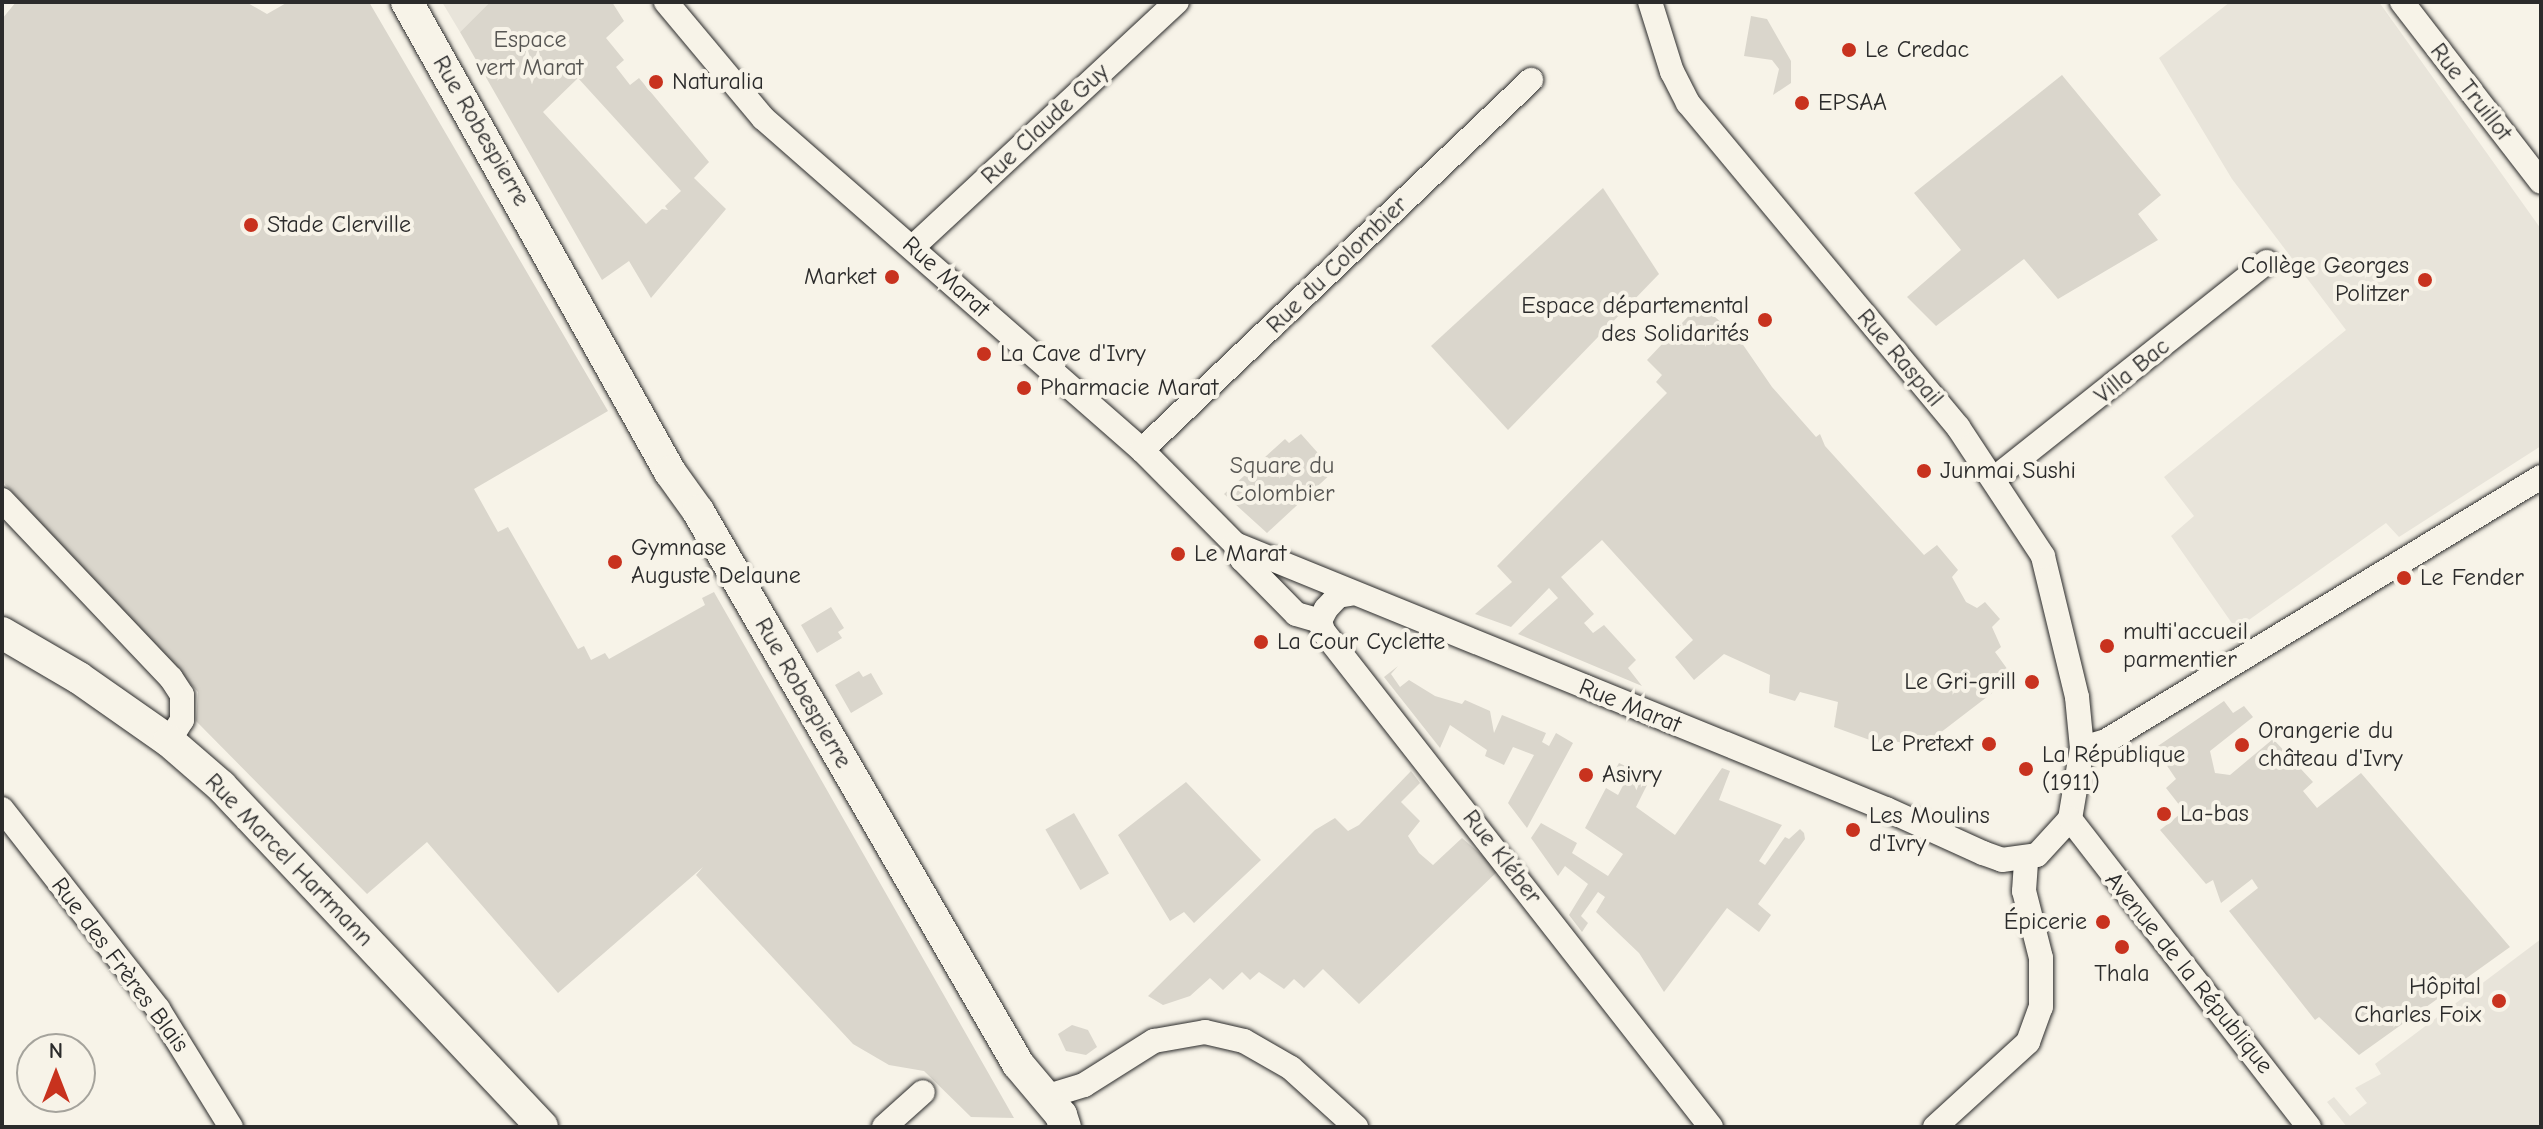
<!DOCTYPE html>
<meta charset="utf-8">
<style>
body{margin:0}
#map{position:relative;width:2543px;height:1129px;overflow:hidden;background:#f7f3e8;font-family:"Comic Neue",sans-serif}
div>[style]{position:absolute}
.built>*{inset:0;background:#e8e4da}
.green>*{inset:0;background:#dad6cc;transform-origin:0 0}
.roads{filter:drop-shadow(0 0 2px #2b2b2b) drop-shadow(0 0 2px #2b2b2b)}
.minor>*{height:24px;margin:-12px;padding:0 12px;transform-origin:12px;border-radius:12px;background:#f7f3e8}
.major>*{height:32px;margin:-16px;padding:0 16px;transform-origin:16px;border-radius:16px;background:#f7f3e8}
.dots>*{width:22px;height:22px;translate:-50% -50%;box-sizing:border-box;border:4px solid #f7f3e8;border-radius:50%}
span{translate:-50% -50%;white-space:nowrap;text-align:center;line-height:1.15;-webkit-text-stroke:8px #f7f3e8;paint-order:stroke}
.park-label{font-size:24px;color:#575653}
.poi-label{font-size:24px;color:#2b2b2b}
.left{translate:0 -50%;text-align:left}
.right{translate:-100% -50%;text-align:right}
.street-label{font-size:24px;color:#2b2b2b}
.frame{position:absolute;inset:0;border:4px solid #2b2b2b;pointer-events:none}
.north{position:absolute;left:16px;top:1033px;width:80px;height:80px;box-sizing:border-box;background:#f7f3e8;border:2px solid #a5a39c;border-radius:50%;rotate:0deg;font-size:22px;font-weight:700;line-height:32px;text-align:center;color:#2b2b2b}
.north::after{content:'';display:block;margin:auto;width:28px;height:36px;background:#c8321e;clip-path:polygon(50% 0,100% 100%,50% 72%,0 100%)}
</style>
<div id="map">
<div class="built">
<div style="clip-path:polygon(442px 2px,490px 2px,460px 32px)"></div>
<div style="clip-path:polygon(2230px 2px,2379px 2px,2541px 229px,2541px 446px,2399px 537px,2386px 523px,2236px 629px,2171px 536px,2194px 516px,2164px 477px,2346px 330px,2232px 179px,2159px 58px)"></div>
<div style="clip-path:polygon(2541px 939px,2541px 1127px,2347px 1127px,2327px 1102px,2334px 1097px,2350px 1116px,2367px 1103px,2355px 1088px,2381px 1074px,2375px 1064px)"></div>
</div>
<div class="green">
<div style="clip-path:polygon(16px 2px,246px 2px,267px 14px,288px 2px,369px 2px,608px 411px,474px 489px,498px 532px,508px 527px,578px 649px,584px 646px,591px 660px,605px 653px,609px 659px,705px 605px,702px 598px,714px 592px,1014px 1118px,971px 1117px,924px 1071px,889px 1065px,853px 1044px,696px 875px,703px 867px,558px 993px,427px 842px,367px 894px,196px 721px,198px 692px,2px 481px,2px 19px)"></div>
<div style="clip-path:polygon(evenodd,490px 2px,612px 2px,624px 21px,606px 38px,624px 60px,616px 67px,630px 85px,639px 78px,709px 162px,694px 178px,726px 209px,651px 298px,629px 261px,602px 280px,460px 32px,490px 2px,578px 78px,681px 191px,665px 206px,668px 210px,662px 209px,646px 224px,543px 112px,578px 78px)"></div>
<div style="clip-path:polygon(1751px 16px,1767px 19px,1791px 61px,1791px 83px,1773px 95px,1779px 69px,1772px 60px,1744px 56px)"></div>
<div style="clip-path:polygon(2062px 75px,2161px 195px,2138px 214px,2158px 240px,2058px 299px,2024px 259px,1936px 326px,1907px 297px,1961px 250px,1914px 193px)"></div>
<div style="clip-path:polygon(1603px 188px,1659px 274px,1508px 430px,1431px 346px)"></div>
<div style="clip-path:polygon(1700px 304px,1737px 336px,1772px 387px,1816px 437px,1820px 434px,1825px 446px,1924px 555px,1937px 545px,1958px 570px,1952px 577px,1966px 602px,1977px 608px,1985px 602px,2000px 619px,1992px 627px,2001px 647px,1995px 652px,2013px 677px,1923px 746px,1880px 739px,1878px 743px,1834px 727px,1838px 702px,1800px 692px,1795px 701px,1769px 693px,1770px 675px,1724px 654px,1694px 680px,1675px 657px,1693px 640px,1602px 540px,1561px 577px,1594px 614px,1584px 623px,1593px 633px,1604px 625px,1636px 660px,1628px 668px,1642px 686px,1518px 634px,1558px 598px,1549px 588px,1511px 627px,1475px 614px,1512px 582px,1497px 566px,1667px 393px,1656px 382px,1662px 375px,1647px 360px)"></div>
<div style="clip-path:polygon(1301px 434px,1334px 471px,1267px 533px,1224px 494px,1285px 439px,1289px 443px)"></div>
<div style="clip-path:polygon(831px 607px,844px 628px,838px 632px,842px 638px,817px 653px,801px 625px)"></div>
<div style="clip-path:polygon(1398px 666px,1391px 674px,1400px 687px,1409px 680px,1435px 696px,1462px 704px,1465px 700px,1490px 711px,1494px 733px,1502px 715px,1546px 733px,1542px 742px,1549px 746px,1556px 733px,1573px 743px,1527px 828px,1508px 803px,1534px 755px,1513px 747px,1504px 765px,1485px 756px,1487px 750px,1450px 725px,1440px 748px,1384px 677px)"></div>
<div style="clip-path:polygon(859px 671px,863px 677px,871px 673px,883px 694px,851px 713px,835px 685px)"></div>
<div style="clip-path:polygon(2224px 701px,2233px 713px,2244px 706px,2253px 717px,2210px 751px,2215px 773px,2230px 775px,2273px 739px,2313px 782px,2303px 791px,2317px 808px,2361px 773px,2510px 947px,2359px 1055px,2319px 1017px,2315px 1020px,2229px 911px,2258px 888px,2252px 879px,2221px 903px,2213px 880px,2206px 884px,2160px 830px,2184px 811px,2166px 788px,2176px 779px,2155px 748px)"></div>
<div style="clip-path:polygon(1619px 763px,1640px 773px,1637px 780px,1647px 785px,1636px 807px,1675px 835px,1722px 768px,1730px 771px,1719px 800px,1782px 825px,1759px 861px,1765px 865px,1785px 837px,1789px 839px,1800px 829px,1804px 833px,1805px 839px,1758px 904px,1771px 915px,1759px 932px,1727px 908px,1664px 992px,1639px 953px,1596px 912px,1605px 897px,1598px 892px,1581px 916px,1588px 923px,1582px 932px,1569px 915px,1588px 884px,1565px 866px,1558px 876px,1531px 838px,1541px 823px,1577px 843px,1572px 853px,1608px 876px,1623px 854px,1585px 828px,1606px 788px,1618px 795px,1626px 780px,1614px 772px)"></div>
<div style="clip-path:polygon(1411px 771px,1420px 783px,1401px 802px,1420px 821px,1408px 836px,1419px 853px,1433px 865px,1462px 838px,1499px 870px,1359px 1004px,1323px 969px,1304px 988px,1294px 979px,1284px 989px,1259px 972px,1250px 980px,1242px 972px,1223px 990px,1210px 978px,1190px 996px,1163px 1005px,1148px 996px,1315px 830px,1335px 818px,1348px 831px,1359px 825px)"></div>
<div style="clip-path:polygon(1186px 782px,1261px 860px,1194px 923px,1184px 912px,1170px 921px,1118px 835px)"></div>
<div style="left:1074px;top:813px;width:70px;height:33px;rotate:60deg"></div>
<div style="clip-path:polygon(1072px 1025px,1088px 1030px,1097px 1047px,1086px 1055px,1066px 1051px,1058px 1034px)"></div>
</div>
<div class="roads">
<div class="minor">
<div style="left:666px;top:2px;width:151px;rotate:50.1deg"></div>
<div style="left:763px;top:118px;width:504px;rotate:41.22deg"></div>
<div style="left:1142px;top:450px;width:132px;rotate:45.3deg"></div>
<div style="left:1235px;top:544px;width:703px;rotate:22.15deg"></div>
<div style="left:1886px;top:809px;width:107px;rotate:24.4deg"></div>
<div style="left:1983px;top:853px;width:20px;rotate:20deg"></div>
<div style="left:2002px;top:860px;width:35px;rotate:-8deg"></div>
<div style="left:2037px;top:855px;width:49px;rotate:-47.5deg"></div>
<div style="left:2070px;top:819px;width:72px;rotate:-80.4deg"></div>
<div style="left:2082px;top:748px;width:51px;rotate:-95.6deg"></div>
<div style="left:2077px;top:697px;width:145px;rotate:-103.6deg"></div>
<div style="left:2043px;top:556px;width:154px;rotate:-123.4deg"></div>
<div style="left:1958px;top:427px;width:422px;rotate:-129.8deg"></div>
<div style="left:1688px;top:103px;width:35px;rotate:-117deg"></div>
<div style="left:1672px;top:72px;width:73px;rotate:-107.4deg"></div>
<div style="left:2402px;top:2px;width:227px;rotate:52.3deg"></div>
<div style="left:914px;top:246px;width:359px;rotate:-42.9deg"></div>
<div style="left:1142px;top:450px;width:537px;rotate:-43.57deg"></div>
<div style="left:1995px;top:478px;width:347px;rotate:-38.5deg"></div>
<div style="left:2px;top:500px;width:245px;rotate:46.5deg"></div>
<div style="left:171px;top:678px;width:20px;rotate:57deg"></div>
<div style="left:182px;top:695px;width:25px;rotate:90deg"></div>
<div style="left:182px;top:720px;width:25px;rotate:122deg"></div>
<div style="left:1235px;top:544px;width:17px;rotate:65deg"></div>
<div style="left:1242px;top:559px;width:77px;rotate:45.5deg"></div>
<div style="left:1296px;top:614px;width:25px;rotate:16deg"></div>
<div style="left:1350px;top:594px;width:12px;rotate:171deg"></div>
<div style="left:1338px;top:596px;width:18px;rotate:133deg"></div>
<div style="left:1326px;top:609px;width:13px;rotate:117deg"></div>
<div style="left:1320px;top:621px;width:10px;rotate:73deg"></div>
<div style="left:1323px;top:631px;width:630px;rotate:51.97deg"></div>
<div style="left:2082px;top:748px;width:25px;rotate:-16deg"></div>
<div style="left:2106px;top:741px;width:509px;rotate:-31.25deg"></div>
<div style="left:2px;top:809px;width:254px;rotate:52deg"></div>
<div style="left:158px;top:1009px;width:139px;rotate:58.3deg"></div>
<div style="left:2070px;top:819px;width:390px;rotate:52.2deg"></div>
<div style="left:1045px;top:1097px;width:41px;rotate:-17.1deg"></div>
<div style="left:1084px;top:1085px;width:83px;rotate:-32.2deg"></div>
<div style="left:1154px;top:1041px;width:52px;rotate:-10deg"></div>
<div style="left:1205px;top:1032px;width:40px;rotate:13deg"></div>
<div style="left:1244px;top:1041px;width:54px;rotate:29.9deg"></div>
<div style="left:1291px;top:1068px;width:88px;rotate:42.2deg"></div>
<div style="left:884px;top:1127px;width:52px;rotate:-41.9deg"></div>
<div style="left:1935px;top:1127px;width:126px;rotate:-42.4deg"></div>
<div style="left:2028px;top:1042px;width:37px;rotate:-70deg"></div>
<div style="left:2041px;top:1007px;width:49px;rotate:-90deg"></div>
<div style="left:2041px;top:958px;width:69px;rotate:-104.2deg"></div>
<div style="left:2024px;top:891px;width:31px;rotate:-86deg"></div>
</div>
<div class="major">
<div style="left:407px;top:2px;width:539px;rotate:60.77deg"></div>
<div style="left:670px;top:472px;width:48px;rotate:54.3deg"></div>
<div style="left:698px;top:511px;width:639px;rotate:59.94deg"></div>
<div style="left:1018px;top:1064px;width:67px;rotate:49.9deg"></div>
<div style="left:1061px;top:1115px;width:13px;rotate:72deg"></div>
<div style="left:2px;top:633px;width:89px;rotate:30.3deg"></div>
<div style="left:79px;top:678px;width:110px;rotate:35deg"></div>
<div style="left:169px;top:741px;width:69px;rotate:40.9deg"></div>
<div style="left:221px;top:786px;width:468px;rotate:46.7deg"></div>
</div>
</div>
<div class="dots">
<div style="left:1849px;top:50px;background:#c8321e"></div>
<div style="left:656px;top:82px;background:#c8321e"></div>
<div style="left:1802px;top:103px;background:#c8321e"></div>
<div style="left:251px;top:225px;background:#c8321e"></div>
<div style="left:892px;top:277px;background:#c8321e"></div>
<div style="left:2425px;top:280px;background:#c8321e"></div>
<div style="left:1765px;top:320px;background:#c8321e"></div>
<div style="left:984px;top:354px;background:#c8321e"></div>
<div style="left:1024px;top:388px;background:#c8321e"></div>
<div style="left:1924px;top:471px;background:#c8321e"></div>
<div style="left:1178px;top:554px;background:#c8321e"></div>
<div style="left:615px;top:562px;background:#c8321e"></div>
<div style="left:2404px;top:578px;background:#c8321e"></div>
<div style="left:1261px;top:642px;background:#c8321e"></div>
<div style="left:2107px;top:646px;background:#c8321e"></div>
<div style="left:2032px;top:682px;background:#c8321e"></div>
<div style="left:1989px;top:744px;background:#c8321e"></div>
<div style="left:2242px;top:745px;background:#c8321e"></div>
<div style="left:2026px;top:769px;background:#c8321e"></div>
<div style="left:1586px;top:775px;background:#c8321e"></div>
<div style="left:2164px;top:814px;background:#c8321e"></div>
<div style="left:1853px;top:830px;background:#c8321e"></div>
<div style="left:2103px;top:922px;background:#c8321e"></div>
<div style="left:2122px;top:947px;background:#c8321e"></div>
<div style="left:2499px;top:1001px;background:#c8321e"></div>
</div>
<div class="park-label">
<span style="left:530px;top:54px">Espace<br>vert Marat</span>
<span style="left:1282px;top:480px">Square du<br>Colombier</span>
</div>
<div class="poi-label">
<span class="left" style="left:1865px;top:50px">Le Credac</span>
<span class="left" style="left:672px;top:82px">Naturalia</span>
<span class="left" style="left:1818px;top:103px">EPSAA</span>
<span class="left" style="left:267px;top:225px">Stade Clerville</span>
<span class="right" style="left:2409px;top:280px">Collège Georges<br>Politzer</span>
<span class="right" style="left:876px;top:277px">Market</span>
<span class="right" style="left:1749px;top:320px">Espace départemental<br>des Solidarités</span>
<span class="left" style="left:1000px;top:354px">La Cave d'Ivry</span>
<span class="left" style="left:1040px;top:388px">Pharmacie Marat</span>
<span class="left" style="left:1940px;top:471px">Junmai Sushi</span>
<span class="left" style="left:631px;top:562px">Gymnase<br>Auguste Delaune</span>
<span class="left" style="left:1194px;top:554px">Le Marat</span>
<span class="left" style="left:2420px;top:578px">Le Fender</span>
<span class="left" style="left:2123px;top:646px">multi'accueil<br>parmentier</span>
<span class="left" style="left:1277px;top:642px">La Cour Cyclette</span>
<span class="right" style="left:2016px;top:682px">Le Gri-grill</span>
<span class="left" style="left:2258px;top:745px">Orangerie du<br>château d'Ivry</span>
<span class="right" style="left:1973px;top:744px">Le Pretext</span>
<span class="left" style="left:2042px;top:769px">La République<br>(1911)</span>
<span class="left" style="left:1602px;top:775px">Asivry</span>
<span class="left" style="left:2180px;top:814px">La-bas</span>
<span class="left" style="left:1869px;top:830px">Les Moulins<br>d'Ivry</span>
<span class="right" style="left:2087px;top:922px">Épicerie</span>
<span style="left:2122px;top:974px">Thala</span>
<span class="right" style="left:2481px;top:1001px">Hôpital<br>Charles Foix</span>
</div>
<div class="street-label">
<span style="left:2471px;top:92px;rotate:52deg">Rue Truillot</span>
<span style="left:1045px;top:124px;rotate:-43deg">Rue Claude Guy</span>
<span style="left:481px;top:131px;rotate:60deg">Rue Robespierre</span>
<span style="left:1337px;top:265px;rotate:-44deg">Rue du Colombier</span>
<span style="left:946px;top:277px;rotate:42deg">Rue Marat</span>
<span style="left:1900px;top:358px;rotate:50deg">Rue Raspail</span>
<span style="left:2132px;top:371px;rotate:-39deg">Villa Bac</span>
<span style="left:803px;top:693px;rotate:60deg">Rue Robespierre</span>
<span style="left:1630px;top:706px;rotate:22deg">Rue Marat</span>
<span style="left:1502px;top:857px;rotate:52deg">Rue Kléber</span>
<span style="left:289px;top:860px;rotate:46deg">Rue Marcel Hartmann</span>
<span style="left:120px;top:965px;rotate:53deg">Rue des Frères Blais</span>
<span style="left:2189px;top:973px;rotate:51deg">Avenue de la République</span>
</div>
<div class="frame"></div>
<div class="north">N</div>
</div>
